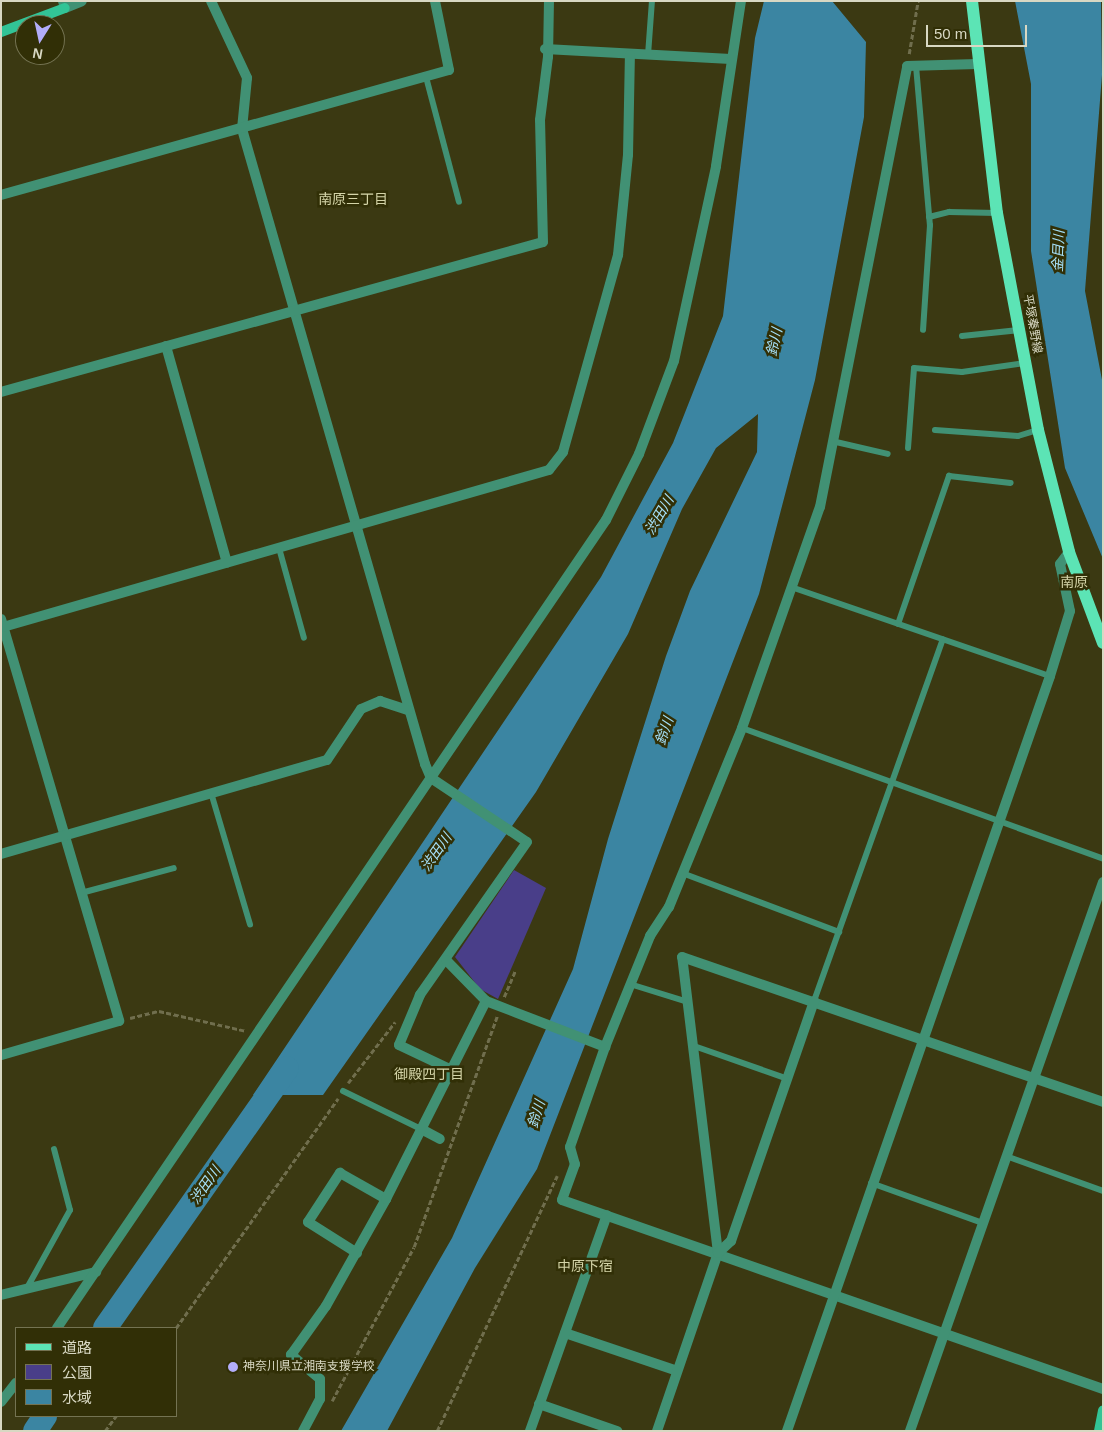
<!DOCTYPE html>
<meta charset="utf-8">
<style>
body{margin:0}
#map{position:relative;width:1104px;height:1432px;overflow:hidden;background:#3b3912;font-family:Helvetica,"Noto Sans JP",sans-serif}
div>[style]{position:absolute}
.green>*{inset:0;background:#493e89}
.water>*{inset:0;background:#3b85a2}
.river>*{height:24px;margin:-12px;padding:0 12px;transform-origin:12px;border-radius:12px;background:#3b85a2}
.path>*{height:2.5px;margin-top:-1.25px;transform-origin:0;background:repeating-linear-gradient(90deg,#706e4d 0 5px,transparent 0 7.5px)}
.lane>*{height:6px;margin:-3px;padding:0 3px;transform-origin:3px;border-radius:3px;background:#419174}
.street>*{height:10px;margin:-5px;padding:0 5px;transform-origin:5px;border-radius:5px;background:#419174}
.secondary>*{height:10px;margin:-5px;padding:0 5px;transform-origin:5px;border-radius:5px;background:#32c496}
.primary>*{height:12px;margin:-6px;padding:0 6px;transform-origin:6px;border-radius:6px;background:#5ce4b5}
.dots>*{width:14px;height:14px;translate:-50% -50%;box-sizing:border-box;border:2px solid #312f06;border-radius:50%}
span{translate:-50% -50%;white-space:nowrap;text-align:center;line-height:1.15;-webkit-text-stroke:5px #312f06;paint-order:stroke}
.street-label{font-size:12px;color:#d8d8c3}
.poi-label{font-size:12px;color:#d8d8c3}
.left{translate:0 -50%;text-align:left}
.neighbourhood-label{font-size:14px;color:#d4d4a8}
.water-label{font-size:14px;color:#a6e1fa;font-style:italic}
.frame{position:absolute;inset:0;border:2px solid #d8d8c3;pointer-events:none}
.legend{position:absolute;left:15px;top:1327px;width:162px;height:90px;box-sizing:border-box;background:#312f06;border:1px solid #747352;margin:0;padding:6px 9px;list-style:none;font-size:15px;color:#d8d8c3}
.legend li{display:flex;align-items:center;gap:10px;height:25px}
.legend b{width:25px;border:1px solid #747352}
.north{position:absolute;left:15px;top:15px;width:50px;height:50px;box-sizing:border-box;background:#312f06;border:1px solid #747352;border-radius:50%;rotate:190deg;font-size:14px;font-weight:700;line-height:20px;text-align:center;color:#d8d8c3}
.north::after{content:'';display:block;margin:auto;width:18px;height:22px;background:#b2adf9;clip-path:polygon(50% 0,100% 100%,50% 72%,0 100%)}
.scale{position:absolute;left:926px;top:25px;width:101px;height:22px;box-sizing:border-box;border:2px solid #d8d8c3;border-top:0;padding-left:6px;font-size:15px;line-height:18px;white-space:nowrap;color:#d8d8c3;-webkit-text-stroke:4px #312f06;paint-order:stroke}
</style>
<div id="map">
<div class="green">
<div style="clip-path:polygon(514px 870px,546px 888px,498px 999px,480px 989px,455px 957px)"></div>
</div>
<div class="water">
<div style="clip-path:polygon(764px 1px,832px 1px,866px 42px,864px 117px,815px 380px,759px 594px,537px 1169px,475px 1268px,387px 1431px,341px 1431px,452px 1238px,573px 969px,608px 839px,666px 656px,690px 591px,757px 452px,758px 414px,716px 448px,682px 509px,628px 634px,536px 792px,323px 1095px,253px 1095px,601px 577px,673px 443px,723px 316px,755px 38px)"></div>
<div style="clip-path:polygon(1015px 1px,1101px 1px,1102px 75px,1085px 291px,1103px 385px,1103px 559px,1065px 468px,1031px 251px,1031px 84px)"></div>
</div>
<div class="river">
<div style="left:105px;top:1328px;width:317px;rotate:-55deg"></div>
<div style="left:35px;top:1431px;width:18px;rotate:-56deg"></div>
</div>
<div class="path">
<div style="left:909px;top:54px;width:54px;rotate:-80.4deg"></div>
<div style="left:504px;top:997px;width:28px;rotate:-67deg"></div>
<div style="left:130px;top:1018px;width:30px;rotate:-14deg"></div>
<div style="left:159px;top:1011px;width:89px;rotate:12.9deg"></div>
<div style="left:348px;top:1083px;width:77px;rotate:-52.4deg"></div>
<div style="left:176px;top:1328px;width:281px;rotate:-54.8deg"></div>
<div style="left:332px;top:1401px;width:174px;rotate:-62deg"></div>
<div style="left:414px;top:1247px;width:245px;rotate:-70.2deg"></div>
<div style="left:105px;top:1431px;width:19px;rotate:-54deg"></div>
<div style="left:437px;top:1431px;width:282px;rotate:-64.8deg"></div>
</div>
<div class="lane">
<div style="left:648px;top:55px;width:54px;rotate:-85.8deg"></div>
<div style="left:916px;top:66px;width:160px;rotate:85deg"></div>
<div style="left:930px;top:225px;width:105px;rotate:93.8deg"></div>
<div style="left:426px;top:77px;width:129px;rotate:75.2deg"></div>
<div style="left:929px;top:217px;width:21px;rotate:-14deg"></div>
<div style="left:949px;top:212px;width:48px;rotate:1.2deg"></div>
<div style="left:962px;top:336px;width:57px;rotate:-6deg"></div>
<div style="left:935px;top:430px;width:83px;rotate:4.1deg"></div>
<div style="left:1018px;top:436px;width:21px;rotate:-17deg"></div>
<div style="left:836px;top:442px;width:53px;rotate:13deg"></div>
<div style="left:908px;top:448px;width:80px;rotate:-85.7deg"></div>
<div style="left:914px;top:368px;width:48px;rotate:4.8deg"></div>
<div style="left:962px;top:372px;width:64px;rotate:-8.1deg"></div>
<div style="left:279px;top:548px;width:93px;rotate:74.5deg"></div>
<div style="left:794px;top:588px;width:271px;rotate:19deg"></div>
<div style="left:898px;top:624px;width:157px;rotate:-71deg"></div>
<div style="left:949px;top:476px;width:62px;rotate:6.4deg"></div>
<div style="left:742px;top:728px;width:384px;rotate:19.9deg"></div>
<div style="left:212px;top:796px;width:134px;rotate:73.5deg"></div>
<div style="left:682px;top:873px;width:168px;rotate:20.6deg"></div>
<div style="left:81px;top:893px;width:96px;rotate:-15deg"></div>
<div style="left:633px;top:985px;width:58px;rotate:17.2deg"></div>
<div style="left:814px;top:1001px;width:384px;rotate:-70.4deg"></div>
<div style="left:694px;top:1046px;width:100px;rotate:19.3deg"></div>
<div style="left:343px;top:1091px;width:89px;rotate:26deg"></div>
<div style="left:1006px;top:1156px;width:103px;rotate:19.8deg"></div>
<div style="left:871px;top:1183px;width:119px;rotate:19.7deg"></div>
<div style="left:27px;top:1288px;width:89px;rotate:-61.1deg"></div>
<div style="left:70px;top:1210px;width:63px;rotate:-104.7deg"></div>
</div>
<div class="street">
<div style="left:63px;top:1px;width:7px;rotate:74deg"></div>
<div style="left:65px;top:8px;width:18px;rotate:-22deg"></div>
<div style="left:211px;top:1px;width:85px;rotate:64.9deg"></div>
<div style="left:247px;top:78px;width:51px;rotate:95.6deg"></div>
<div style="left:242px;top:129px;width:661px;rotate:73.92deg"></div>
<div style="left:425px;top:764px;width:15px;rotate:67deg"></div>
<div style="left:431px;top:778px;width:115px;rotate:33.7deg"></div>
<div style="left:527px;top:842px;width:187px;rotate:125deg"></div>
<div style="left:420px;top:995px;width:54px;rotate:112.8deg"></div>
<div style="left:399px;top:1045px;width:59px;rotate:25.3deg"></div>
<div style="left:545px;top:49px;width:186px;rotate:3.1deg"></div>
<div style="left:1px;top:195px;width:465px;rotate:-15.6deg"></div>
<div style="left:449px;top:70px;width:70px;rotate:-101.5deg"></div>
<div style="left:166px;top:346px;width:225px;rotate:74.3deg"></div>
<div style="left:1px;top:392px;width:562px;rotate:-15.47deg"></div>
<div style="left:543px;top:242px;width:122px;rotate:-91.4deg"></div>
<div style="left:540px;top:120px;width:64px;rotate:-82.8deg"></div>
<div style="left:548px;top:57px;width:56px;rotate:-89deg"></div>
<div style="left:1px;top:619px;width:419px;rotate:73.6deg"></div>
<div style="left:119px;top:1021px;width:123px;rotate:163.9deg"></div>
<div style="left:3px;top:627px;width:568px;rotate:-16.04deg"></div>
<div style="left:549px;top:470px;width:23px;rotate:-52deg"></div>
<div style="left:563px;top:452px;width:205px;rotate:-74.4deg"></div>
<div style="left:618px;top:255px;width:100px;rotate:-84.3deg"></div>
<div style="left:628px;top:155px;width:100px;rotate:-88.9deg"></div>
<div style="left:1px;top:854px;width:339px;rotate:-16.1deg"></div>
<div style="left:327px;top:760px;width:61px;rotate:-56.3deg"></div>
<div style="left:361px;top:709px;width:21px;rotate:-23deg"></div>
<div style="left:380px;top:701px;width:29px;rotate:18deg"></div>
<div style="left:446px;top:960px;width:57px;rotate:45.7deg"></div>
<div style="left:486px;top:1001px;width:128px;rotate:21.1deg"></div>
<div style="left:605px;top:1047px;width:106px;rotate:109.3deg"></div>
<div style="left:570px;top:1147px;width:18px;rotate:74deg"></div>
<div style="left:575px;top:1164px;width:38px;rotate:110deg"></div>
<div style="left:562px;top:1200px;width:573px;rotate:19.26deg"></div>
<div style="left:605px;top:1047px;width:120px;rotate:-67.9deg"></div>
<div style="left:650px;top:936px;width:35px;rotate:-57deg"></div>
<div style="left:669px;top:907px;width:193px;rotate:-67.8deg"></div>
<div style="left:742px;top:728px;width:234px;rotate:-70.6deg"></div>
<div style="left:820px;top:507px;width:449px;rotate:-78.8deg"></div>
<div style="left:907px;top:66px;width:70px;rotate:-1.6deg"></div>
<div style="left:423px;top:1130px;width:19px;rotate:28deg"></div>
<div style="left:357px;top:1253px;width:58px;rotate:-147.7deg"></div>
<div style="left:308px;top:1222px;width:59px;rotate:-56.9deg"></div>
<div style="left:340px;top:1173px;width:53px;rotate:29.5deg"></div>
<div style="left:718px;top:1253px;width:298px;rotate:-96.9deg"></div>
<div style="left:682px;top:957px;width:445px;rotate:19deg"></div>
<div style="left:1px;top:1295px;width:98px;rotate:-13.6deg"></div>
<div style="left:57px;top:1328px;width:977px;rotate:-55.81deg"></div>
<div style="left:606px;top:520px;width:74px;rotate:-63.4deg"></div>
<div style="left:639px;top:454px;width:99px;rotate:-69.4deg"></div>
<div style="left:674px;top:361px;width:199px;rotate:-77.8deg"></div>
<div style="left:716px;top:166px;width:167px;rotate:-81.4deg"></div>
<div style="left:565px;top:1333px;width:118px;rotate:18.7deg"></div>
<div style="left:1px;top:1402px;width:24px;rotate:-52deg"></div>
<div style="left:539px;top:1404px;width:83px;rotate:19.1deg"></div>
<div style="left:303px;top:1431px;width:36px;rotate:-62deg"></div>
<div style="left:320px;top:1399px;width:20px;rotate:-90deg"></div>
<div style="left:320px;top:1379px;width:38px;rotate:-140deg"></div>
<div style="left:291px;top:1355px;width:60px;rotate:-54.5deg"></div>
<div style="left:326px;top:1306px;width:123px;rotate:-60.7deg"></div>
<div style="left:386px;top:1199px;width:222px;rotate:-63.2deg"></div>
<div style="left:530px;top:1431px;width:229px;rotate:-70.4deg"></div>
<div style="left:657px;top:1431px;width:188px;rotate:-71.1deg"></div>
<div style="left:718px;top:1253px;width:18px;rotate:-43deg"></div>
<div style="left:731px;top:1241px;width:254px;rotate:-70.9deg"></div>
<div style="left:787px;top:1431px;width:799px;rotate:-70.79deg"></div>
<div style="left:1050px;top:676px;width:68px;rotate:-72.9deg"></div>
<div style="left:1070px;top:611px;width:48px;rotate:-102deg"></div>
<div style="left:1060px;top:564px;width:15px;rotate:-53deg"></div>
<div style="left:910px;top:1431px;width:582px;rotate:-70.63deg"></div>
</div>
<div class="secondary">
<div style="left:1px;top:32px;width:68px;rotate:-20.6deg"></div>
<div style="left:1099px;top:1431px;width:21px;rotate:-79deg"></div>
</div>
<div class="primary">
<div style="left:972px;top:1px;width:213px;rotate:83.3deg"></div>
<div style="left:997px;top:213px;width:221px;rotate:79.3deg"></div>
<div style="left:1038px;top:430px;width:126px;rotate:75.7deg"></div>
<div style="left:1069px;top:552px;width:97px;rotate:69.5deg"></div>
</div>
<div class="dots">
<div style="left:233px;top:1367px;background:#b2adf9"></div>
</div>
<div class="street-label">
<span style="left:1032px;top:324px;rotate:80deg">平塚秦野線</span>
</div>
<div class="poi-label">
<span class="left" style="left:243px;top:1367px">神奈川県立湘南支援学校</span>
</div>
<div class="neighbourhood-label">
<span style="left:353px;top:199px">南原三丁目</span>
<span style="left:1074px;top:582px">南原</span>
<span style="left:429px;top:1074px">御殿四丁目</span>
<span style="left:585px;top:1266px">中原下宿</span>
</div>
<div class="water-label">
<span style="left:1058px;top:251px;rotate:-88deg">金目川</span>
<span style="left:774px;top:342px;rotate:-77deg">鈴川</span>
<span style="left:659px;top:515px;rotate:-59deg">渋田川</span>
<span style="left:664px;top:731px;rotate:-71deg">鈴川</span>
<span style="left:436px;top:852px;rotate:-55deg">渋田川</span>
<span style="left:536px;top:1114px;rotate:-73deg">鈴川</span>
<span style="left:205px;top:1185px;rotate:-55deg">渋田川</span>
</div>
<div class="frame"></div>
<ul class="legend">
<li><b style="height:6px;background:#5ce4b5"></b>道路</li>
<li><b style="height:14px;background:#493e89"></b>公園</li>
<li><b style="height:14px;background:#3b85a2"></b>水域</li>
</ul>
<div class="north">N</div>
<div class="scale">50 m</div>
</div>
